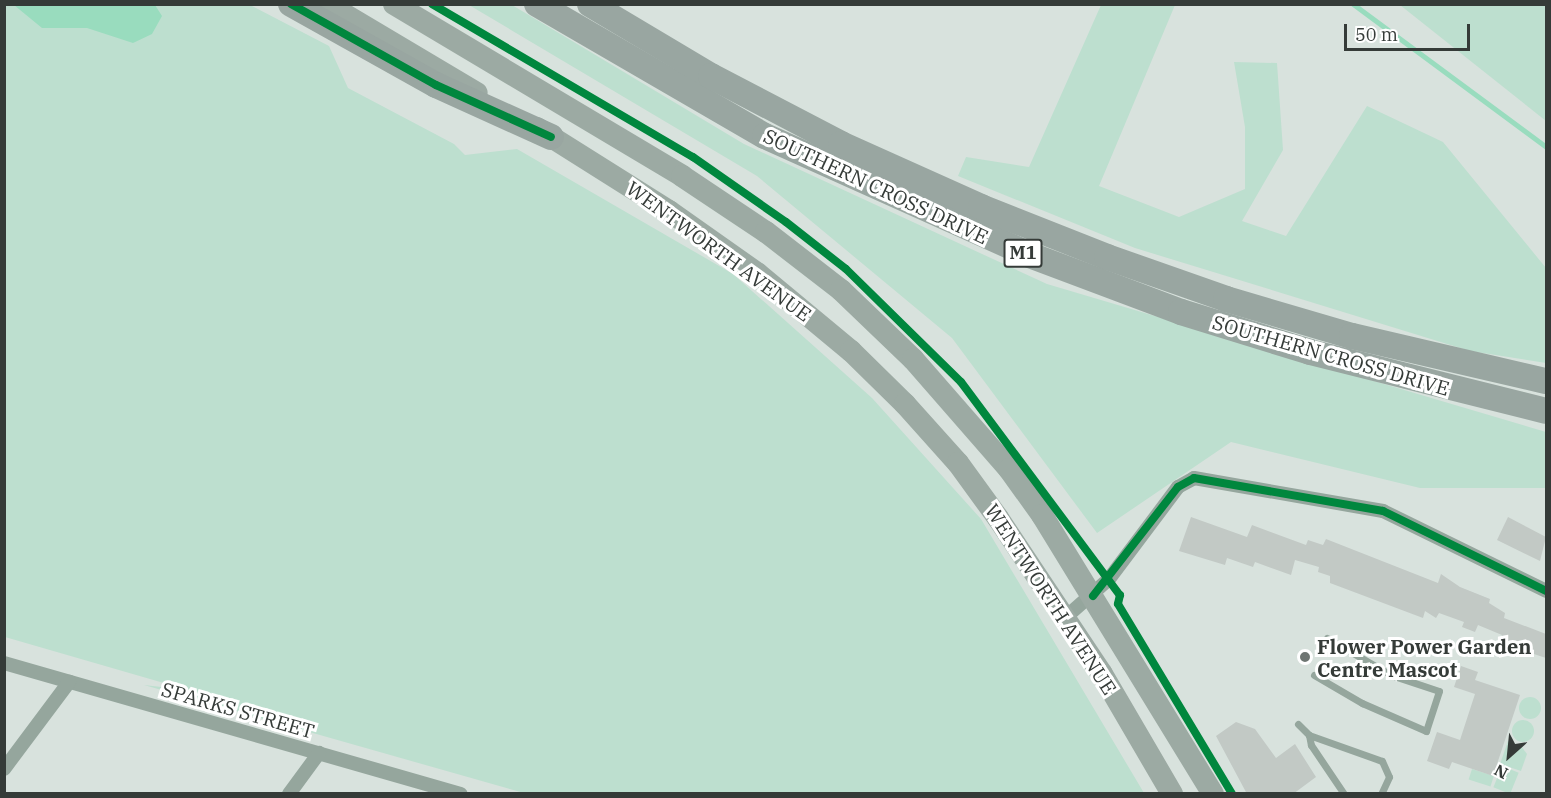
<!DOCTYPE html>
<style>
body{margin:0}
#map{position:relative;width:1551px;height:798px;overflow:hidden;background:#d8e2dd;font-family:"IBM Plex Serif",serif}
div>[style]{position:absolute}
.green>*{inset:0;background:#bddfcf;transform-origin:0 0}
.round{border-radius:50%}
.water>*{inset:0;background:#99dcbe}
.stream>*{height:5px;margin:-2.5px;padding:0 2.5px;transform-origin:2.5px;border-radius:2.5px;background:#99dcbe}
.building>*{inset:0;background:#c2c9c5}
.lane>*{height:7px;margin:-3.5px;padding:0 3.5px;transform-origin:3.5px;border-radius:3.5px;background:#95a69d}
.street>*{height:14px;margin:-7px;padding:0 7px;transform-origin:7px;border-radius:7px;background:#95a69d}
.primary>*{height:22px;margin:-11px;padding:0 11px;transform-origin:11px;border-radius:11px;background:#9caaa3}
.highway>*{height:26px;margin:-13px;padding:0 13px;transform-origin:13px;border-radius:13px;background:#99a6a1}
.cycleway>*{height:8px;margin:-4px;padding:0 4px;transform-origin:4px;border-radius:4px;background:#00873e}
.dots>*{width:16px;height:16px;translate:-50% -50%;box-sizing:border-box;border:3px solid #fff;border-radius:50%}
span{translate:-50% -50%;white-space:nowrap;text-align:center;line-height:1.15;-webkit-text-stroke:6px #fff;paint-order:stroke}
.shield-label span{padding:2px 4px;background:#fff;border:2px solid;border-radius:4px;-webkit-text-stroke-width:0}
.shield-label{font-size:18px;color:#353b38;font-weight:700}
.street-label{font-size:20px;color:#353b38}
.poi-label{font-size:20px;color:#353b38;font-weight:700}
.left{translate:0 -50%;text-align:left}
.frame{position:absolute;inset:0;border:6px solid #353b38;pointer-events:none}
.north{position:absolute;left:1479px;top:726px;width:60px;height:60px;-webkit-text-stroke:4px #fff;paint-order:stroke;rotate:207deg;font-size:16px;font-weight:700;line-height:24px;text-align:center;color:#353b38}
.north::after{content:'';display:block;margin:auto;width:21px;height:27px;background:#353b38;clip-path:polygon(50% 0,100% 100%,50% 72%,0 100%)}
.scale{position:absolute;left:1344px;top:24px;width:126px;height:27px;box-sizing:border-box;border:3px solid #353b38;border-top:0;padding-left:8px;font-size:18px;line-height:21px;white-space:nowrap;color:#353b38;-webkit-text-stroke:4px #fff;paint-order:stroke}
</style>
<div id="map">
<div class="green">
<div style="clip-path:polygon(4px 5px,250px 5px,329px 46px,348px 88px,454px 144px,465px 155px,517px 149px,733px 274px,872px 398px,981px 519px,1144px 793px,524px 793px,144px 685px,188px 690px,5px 637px)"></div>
<div style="clip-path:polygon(469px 5px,512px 5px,744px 144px,1047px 284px,1546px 432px,1546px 488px,1420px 488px,1231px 442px,1097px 533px,952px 338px,757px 176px)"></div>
<div style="clip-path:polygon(1101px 5px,1175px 5px,1099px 186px,1179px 217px,1245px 189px,1245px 127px,1234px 62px,1277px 63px,1283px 150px,1242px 221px,1286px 236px,1367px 106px,1443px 142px,1546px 268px,1546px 363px,1470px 351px,1135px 248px,958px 176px,966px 157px,1029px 167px)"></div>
<div style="clip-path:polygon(1400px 5px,1546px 5px,1546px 121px)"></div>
<div class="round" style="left:1519px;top:697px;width:22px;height:22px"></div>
<div class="round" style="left:1512px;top:720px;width:22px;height:22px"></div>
<div style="clip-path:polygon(1508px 741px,1521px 746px,1527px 754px,1521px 771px,1500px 764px)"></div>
<div style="left:1502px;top:766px;width:18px;height:23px;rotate:22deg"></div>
<div style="left:1472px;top:769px;width:23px;height:11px;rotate:18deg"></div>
</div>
<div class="water">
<div style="clip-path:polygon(14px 5px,155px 5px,162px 16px,152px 34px,133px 43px,87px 28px,42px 28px)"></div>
</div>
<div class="stream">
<div style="left:1353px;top:4px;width:240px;rotate:36.5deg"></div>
</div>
<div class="building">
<div style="clip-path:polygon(1191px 517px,1247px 537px,1252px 525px,1306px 545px,1308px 540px,1323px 545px,1326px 539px,1438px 583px,1441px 574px,1460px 587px,1490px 599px,1489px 603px,1505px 613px,1504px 618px,1546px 634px,1546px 658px,1500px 643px,1502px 635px,1478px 625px,1475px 632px,1462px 627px,1464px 622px,1439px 613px,1436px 618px,1425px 611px,1423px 618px,1330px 583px,1330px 576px,1318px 572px,1319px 567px,1295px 560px,1291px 575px,1255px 562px,1253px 567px,1227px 558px,1225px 565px,1179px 551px)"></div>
<div style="clip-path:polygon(1508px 517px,1546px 537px,1540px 561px,1497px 540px)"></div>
<div style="clip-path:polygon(1461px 666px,1478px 672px,1475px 680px,1520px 695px,1493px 776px,1452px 762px,1449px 769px,1427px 761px,1437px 732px,1460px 740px,1475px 694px,1454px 687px)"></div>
<div style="clip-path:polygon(1236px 722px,1255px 729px,1276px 758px,1295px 744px,1316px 777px,1293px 794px,1247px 794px,1216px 736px)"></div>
</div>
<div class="lane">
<div style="left:1314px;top:675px;width:56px;rotate:30.3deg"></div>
<div style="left:1362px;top:703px;width:70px;rotate:23.6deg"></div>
<div style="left:1426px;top:731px;width:42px;rotate:-72deg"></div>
<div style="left:1439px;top:691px;width:51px;rotate:-161.6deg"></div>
<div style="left:1391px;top:675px;width:74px;rotate:-150deg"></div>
<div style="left:1298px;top:724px;width:16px;rotate:45deg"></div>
<div style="left:1309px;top:735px;width:77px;rotate:19.6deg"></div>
<div style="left:1382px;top:761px;width:17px;rotate:66deg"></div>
<div style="left:1389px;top:777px;width:19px;rotate:115deg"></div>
<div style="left:1309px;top:735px;width:10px;rotate:79deg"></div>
<div style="left:1311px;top:745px;width:59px;rotate:56deg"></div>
</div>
<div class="street">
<div style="left:1066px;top:617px;width:57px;rotate:-41.5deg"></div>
<div style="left:1109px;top:579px;width:115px;rotate:-53.1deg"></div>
<div style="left:1178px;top:487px;width:18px;rotate:-29deg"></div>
<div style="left:1194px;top:478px;width:192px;rotate:9.9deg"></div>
<div style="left:1383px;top:511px;width:182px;rotate:26.1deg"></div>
<div style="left:4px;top:663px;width:475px;rotate:16deg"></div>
<div style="left:4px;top:769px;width:109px;rotate:-53.2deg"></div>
<div style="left:289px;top:794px;width:51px;rotate:-53.8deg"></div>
</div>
<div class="primary">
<div style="left:327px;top:4px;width:174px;rotate:30.7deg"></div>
<div style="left:394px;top:4px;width:335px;rotate:30.8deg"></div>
<div style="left:682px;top:176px;width:101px;rotate:33.7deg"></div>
<div style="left:766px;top:232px;width:95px;rotate:37.7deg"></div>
<div style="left:841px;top:290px;width:100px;rotate:43.8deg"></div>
<div style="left:913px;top:359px;width:146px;rotate:48.9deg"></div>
<div style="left:1009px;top:469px;width:57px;rotate:54.3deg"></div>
<div style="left:1042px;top:515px;width:327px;rotate:58.5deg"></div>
<div style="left:537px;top:128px;width:156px;rotate:32.2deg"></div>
<div style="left:669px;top:211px;width:108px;rotate:35.2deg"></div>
<div style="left:757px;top:273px;width:122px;rotate:39.7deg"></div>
<div style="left:851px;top:351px;width:76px;rotate:44.5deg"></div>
<div style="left:905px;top:404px;width:79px;rotate:48.1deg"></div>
<div style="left:958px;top:463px;width:68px;rotate:54deg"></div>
<div style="left:998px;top:518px;width:187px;rotate:56.3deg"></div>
<div style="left:1102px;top:674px;width:139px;rotate:59.7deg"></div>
</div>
<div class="highway">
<div style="left:291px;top:4px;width:166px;rotate:29.2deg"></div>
<div style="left:436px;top:85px;width:126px;rotate:24.3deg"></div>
<div style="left:537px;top:4px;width:263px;rotate:30.1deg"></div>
<div style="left:765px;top:136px;width:287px;rotate:24.2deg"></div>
<div style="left:1027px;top:254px;width:165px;rotate:20.6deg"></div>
<div style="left:1181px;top:312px;width:135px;rotate:17.2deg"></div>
<div style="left:1310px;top:352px;width:243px;rotate:14deg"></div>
<div style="left:590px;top:4px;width:141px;rotate:30.8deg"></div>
<div style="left:711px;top:76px;width:147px;rotate:27.6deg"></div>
<div style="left:841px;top:144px;width:154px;rotate:24.2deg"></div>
<div style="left:981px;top:207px;width:136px;rotate:21.6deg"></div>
<div style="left:1107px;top:257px;width:126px;rotate:19.4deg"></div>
<div style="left:1226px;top:299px;width:131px;rotate:16.4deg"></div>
<div style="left:1352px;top:336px;width:199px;rotate:13.1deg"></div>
</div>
<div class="cycleway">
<div style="left:291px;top:4px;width:166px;rotate:29.2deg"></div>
<div style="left:436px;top:85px;width:126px;rotate:24.3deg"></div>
<div style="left:432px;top:4px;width:303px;rotate:30.4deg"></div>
<div style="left:693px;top:157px;width:113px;rotate:35deg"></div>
<div style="left:786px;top:222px;width:76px;rotate:38.1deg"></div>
<div style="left:846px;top:269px;width:161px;rotate:44.5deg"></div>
<div style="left:961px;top:382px;width:266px;rotate:53.3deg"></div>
<div style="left:1120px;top:595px;width:9px;rotate:103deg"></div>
<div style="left:1118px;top:604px;width:222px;rotate:59deg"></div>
<div style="left:1093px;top:596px;width:138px;rotate:-52.1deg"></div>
<div style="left:1178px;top:487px;width:18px;rotate:-29deg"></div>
<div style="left:1194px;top:478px;width:192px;rotate:9.9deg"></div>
<div style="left:1383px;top:511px;width:182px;rotate:26.1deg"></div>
</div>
<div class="dots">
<div style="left:1305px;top:657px;background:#6e7572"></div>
</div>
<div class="shield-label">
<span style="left:1023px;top:253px">M1</span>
</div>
<div class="street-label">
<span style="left:876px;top:186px;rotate:25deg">SOUTHERN CROSS DRIVE</span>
<span style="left:719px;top:251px;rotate:36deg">WENTWORTH AVENUE</span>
<span style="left:1331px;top:355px;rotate:16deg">SOUTHERN CROSS DRIVE</span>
<span style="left:1051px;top:599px;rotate:57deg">WENTWORTH AVENUE</span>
<span style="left:238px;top:710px;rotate:16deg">SPARKS STREET</span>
</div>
<div class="poi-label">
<span class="left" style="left:1317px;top:658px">Flower Power Garden<br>Centre Mascot</span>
</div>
<div class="frame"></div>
<div class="north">N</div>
<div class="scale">50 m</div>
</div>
